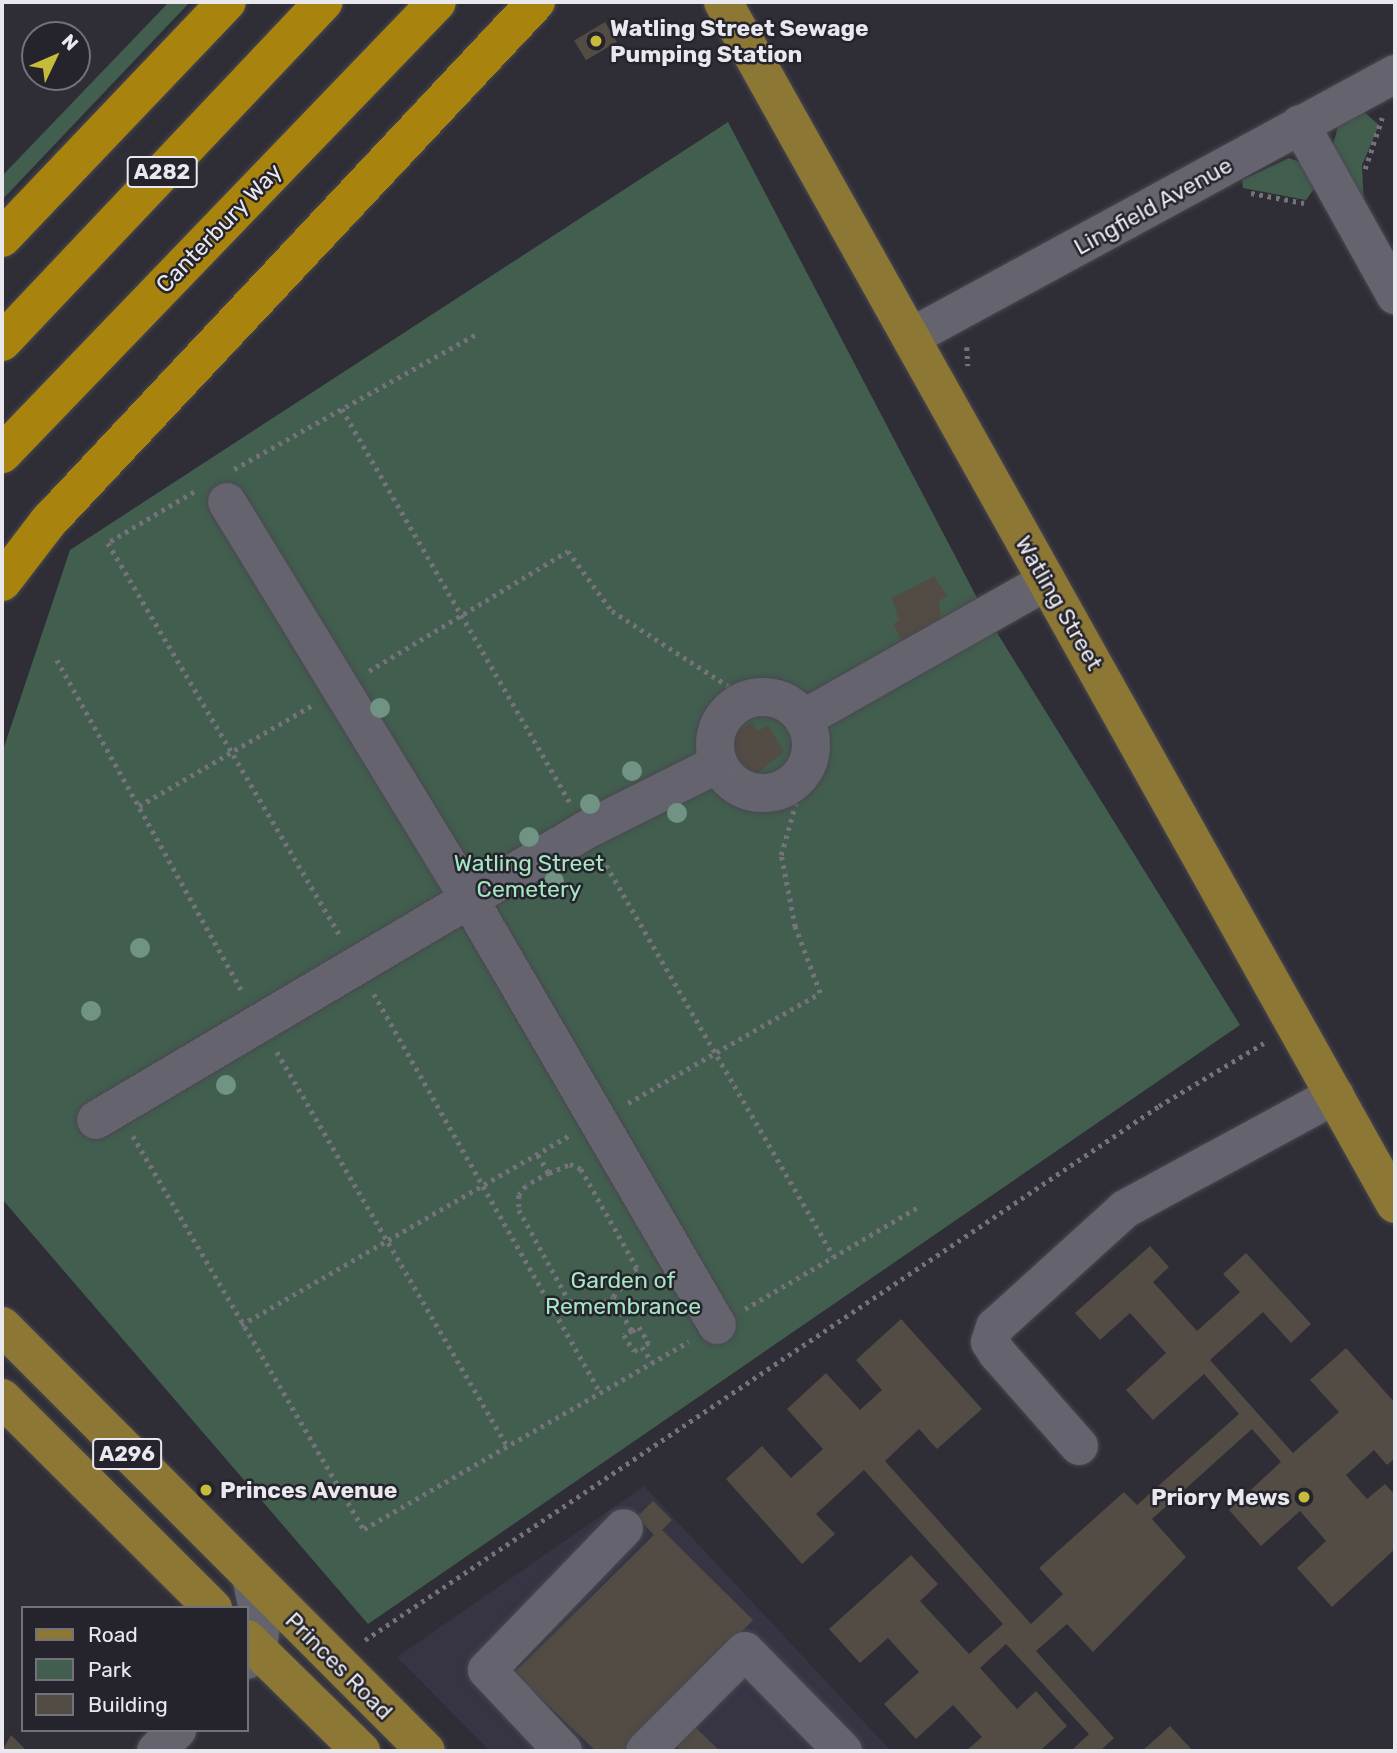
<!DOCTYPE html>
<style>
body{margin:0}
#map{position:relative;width:1397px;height:1753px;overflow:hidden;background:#2f2d36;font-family:Rubik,sans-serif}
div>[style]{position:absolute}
.built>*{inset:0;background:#373544}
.green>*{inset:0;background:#425e4f}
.building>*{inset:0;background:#534c45;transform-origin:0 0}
.path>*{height:4.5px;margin-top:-2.25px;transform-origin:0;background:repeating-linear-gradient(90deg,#74737b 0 3.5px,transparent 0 8.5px)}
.roads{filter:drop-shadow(0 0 2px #49484f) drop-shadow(0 0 2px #49484f)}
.minor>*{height:38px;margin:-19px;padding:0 19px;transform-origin:19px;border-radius:19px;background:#65646e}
.minor>.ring{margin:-19px;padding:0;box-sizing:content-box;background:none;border:38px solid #65646e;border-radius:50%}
.major>*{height:38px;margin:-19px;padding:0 19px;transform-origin:19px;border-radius:19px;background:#8d7735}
.highway>*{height:38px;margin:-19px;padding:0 19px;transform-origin:19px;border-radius:19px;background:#a8840f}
.trees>*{width:20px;height:20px;margin:-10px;border-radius:50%;background:#709384}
.dots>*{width:19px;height:19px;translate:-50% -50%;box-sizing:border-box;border:4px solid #25242c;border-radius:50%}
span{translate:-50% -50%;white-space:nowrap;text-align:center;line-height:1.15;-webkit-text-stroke:5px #25242c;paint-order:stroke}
.shield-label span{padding:2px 5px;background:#25242c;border:2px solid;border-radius:5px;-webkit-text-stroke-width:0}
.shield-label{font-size:21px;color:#e8e8ee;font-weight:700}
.poi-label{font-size:23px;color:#e8e8ee;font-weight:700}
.left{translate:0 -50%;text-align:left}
.right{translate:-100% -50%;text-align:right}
.street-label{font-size:23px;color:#e8e8ee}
.park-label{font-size:23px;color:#a5e7c3}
.frame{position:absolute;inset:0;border:4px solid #e8e8ee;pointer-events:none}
.legend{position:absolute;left:21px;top:1606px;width:228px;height:126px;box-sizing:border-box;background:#25242c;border:2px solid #73727a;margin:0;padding:9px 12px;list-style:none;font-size:21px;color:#e8e8ee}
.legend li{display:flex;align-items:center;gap:14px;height:35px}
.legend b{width:35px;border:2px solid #73727a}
.north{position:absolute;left:21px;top:21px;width:70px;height:70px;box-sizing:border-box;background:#25242c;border:2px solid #73727a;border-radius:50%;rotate:46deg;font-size:19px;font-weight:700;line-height:28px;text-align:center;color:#e8e8ee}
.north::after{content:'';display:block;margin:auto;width:24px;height:32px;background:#c7bb3c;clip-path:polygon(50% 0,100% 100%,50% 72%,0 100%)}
</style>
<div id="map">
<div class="built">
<div style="clip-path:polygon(644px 1486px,891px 1751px,490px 1751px,397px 1657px)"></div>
</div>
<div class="green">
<div style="clip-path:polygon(169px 2px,190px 2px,2px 200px,2px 176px)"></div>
<div style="clip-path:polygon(1364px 112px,1379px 125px,1362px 165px,1364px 207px,1333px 144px,1338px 127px)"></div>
<div style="clip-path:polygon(728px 122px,986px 615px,1240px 1025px,368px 1624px,2px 1199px,2px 753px,70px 550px)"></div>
<div style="clip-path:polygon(1289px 158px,1302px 163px,1314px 189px,1306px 200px,1243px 188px,1242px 180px)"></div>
</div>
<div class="building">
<div style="left:605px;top:22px;width:23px;height:36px;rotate:59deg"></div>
<div style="clip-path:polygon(934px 576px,947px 596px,939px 601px,941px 622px,903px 643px,893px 624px,899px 621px,892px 598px)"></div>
<div style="clip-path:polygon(752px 722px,758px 731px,768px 725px,784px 752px,751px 778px,727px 738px)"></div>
<div style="clip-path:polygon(1150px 1246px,1169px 1267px,1153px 1282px,1197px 1331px,1240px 1292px,1223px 1274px,1246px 1253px,1311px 1324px,1291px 1343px,1263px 1312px,1210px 1360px,1293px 1453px,1339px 1412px,1310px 1380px,1346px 1348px,1395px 1403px,1395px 1458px,1387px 1465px,1374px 1450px,1346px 1475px,1367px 1499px,1385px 1484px,1395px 1495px,1395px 1549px,1332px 1607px,1297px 1568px,1326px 1541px,1300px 1511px,1261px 1546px,1229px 1510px,1281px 1462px,1252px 1429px,1152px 1519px,1186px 1557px,1093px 1652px,1067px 1624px,1036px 1651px,1114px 1738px,1100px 1751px,1071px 1751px,1089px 1734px,1006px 1644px,980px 1668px,1017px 1709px,1036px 1691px,1067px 1726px,1040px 1751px,966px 1751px,982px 1737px,953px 1705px,916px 1739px,884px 1704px,919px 1672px,888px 1638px,860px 1663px,829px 1629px,911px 1555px,938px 1584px,920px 1601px,969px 1654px,1003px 1624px,864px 1470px,816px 1514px,835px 1534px,802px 1564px,726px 1479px,762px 1446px,791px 1478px,823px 1449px,787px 1409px,826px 1373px,860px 1410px,882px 1390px,856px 1360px,901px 1319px,982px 1409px,937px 1449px,919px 1429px,885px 1461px,1031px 1624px,1063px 1594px,1039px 1568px,1124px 1492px,1137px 1505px,1239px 1414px,1204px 1374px,1153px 1420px,1126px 1390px,1166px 1353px,1130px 1313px,1100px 1340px,1075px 1313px)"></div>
<div style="clip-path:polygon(653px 1501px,672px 1520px,662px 1530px,753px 1620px,624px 1751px,596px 1751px,514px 1673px,654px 1535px,637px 1517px)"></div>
<div style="clip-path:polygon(1170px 1726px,1193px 1751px,1142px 1751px)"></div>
<div style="clip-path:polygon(695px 1727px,720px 1751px,682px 1751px,676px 1746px)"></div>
<div style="clip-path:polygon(11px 1735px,27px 1751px,2px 1751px)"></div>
</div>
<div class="path">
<div style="left:1365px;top:169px;width:54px;rotate:-71.6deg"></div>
<div style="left:1251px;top:193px;width:54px;rotate:10.7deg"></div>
<div style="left:967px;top:347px;width:19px;rotate:87deg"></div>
<div style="left:342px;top:409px;width:454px;rotate:59.9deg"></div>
<div style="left:234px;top:469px;width:278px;rotate:-29.1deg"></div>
<div style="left:194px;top:492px;width:100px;rotate:149.3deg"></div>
<div style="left:108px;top:543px;width:456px;rotate:59.4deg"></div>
<div style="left:57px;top:660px;width:381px;rotate:60.8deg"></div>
<div style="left:369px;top:671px;width:232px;rotate:-31.1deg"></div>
<div style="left:568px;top:551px;width:74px;rotate:53.7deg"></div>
<div style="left:612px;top:611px;width:162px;rotate:32.9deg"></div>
<div style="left:139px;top:806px;width:199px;rotate:-30.2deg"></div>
<div style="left:602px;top:858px;width:461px;rotate:59.8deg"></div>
<div style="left:374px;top:994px;width:458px;rotate:60.4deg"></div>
<div style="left:277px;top:1052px;width:456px;rotate:59.7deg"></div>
<div style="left:628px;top:1103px;width:221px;rotate:-29.8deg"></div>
<div style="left:820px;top:993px;width:71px;rotate:-110.7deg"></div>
<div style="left:795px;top:927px;width:73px;rotate:-101deg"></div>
<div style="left:781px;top:855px;width:106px;rotate:-74.1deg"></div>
<div style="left:133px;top:1136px;width:456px;rotate:59.6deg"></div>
<div style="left:364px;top:1529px;width:375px;rotate:-30deg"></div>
<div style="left:538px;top:1155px;width:21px;rotate:59deg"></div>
<div style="left:549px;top:1173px;width:23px;rotate:-23deg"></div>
<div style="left:570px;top:1164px;width:12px;rotate:24deg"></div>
<div style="left:581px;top:1169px;width:114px;rotate:60.5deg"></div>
<div style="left:637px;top:1268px;width:38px;rotate:129deg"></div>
<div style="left:613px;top:1298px;width:38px;rotate:60deg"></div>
<div style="left:632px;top:1331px;width:8px;rotate:-30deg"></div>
<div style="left:639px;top:1327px;width:19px;rotate:58deg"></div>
<div style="left:649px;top:1343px;width:8px;rotate:150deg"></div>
<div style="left:642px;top:1347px;width:18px;rotate:56deg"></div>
<div style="left:549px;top:1173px;width:26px;rotate:151deg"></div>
<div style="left:526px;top:1186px;width:11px;rotate:128deg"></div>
<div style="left:519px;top:1195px;width:15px;rotate:90deg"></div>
<div style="left:519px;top:1210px;width:104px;rotate:61.2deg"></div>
<div style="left:569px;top:1301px;width:28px;rotate:13deg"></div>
<div style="left:596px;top:1307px;width:19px;rotate:-28deg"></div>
<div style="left:745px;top:1309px;width:203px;rotate:-30.5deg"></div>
<div style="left:241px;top:1325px;width:379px;rotate:-30deg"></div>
<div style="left:632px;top:1331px;width:9px;rotate:153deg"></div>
<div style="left:624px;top:1335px;width:19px;rotate:58deg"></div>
<div style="left:634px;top:1351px;width:9px;rotate:-27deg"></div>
<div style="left:365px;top:1640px;width:957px;rotate:-33.92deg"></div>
<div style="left:1159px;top:1106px;width:122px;rotate:-31deg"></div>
</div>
<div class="roads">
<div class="minor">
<div style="left:1300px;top:124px;width:196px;rotate:60.9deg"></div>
<div style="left:911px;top:337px;width:551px;rotate:-28.52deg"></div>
<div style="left:227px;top:502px;width:465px;rotate:58.6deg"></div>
<div style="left:469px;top:899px;width:493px;rotate:59.8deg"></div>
<div class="ring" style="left:715px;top:697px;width:58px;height:58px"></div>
<div style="left:803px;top:719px;width:280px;rotate:-29.5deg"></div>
<div style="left:96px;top:1120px;width:569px;rotate:-30.62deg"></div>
<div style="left:586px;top:830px;width:148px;rotate:-26.6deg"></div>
<div style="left:1079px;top:1446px;width:124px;rotate:-131.4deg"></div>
<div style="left:997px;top:1353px;width:13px;rotate:-122deg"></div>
<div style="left:990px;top:1342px;width:16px;rotate:-72deg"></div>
<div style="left:995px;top:1327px;width:176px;rotate:-42.2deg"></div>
<div style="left:1125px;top:1209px;width:239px;rotate:-28.5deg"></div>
<div style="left:247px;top:1660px;width:16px;rotate:-45deg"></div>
<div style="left:258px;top:1649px;width:24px;rotate:-83deg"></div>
<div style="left:261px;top:1625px;width:45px;rotate:-101.6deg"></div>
<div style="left:156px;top:1751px;width:30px;rotate:-45deg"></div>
<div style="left:563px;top:1751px;width:111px;rotate:-133.2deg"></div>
<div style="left:487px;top:1670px;width:197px;rotate:-46deg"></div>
<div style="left:645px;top:1751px;width:141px;rotate:-45deg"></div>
<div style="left:745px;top:1651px;width:140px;rotate:45.6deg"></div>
</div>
<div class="major">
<div style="left:723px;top:2px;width:1377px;rotate:60.79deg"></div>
<div style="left:2px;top:1326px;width:600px;rotate:45.07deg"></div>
<div style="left:2px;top:1398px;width:298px;rotate:44.9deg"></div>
<div style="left:247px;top:1639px;width:160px;rotate:44.5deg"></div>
</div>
<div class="highway">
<div style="left:2px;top:238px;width:326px;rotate:-46.4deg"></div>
<div style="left:2px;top:342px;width:468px;rotate:-46.6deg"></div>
<div style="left:2px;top:454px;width:627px;rotate:-46.1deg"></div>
<div style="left:2px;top:582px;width:76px;rotate:-52.5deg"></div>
<div style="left:48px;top:522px;width:713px;rotate:-46.82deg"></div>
</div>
</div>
<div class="trees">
<div style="left:380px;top:708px"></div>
<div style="left:632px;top:771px"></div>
<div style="left:590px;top:804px"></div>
<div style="left:677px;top:813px"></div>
<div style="left:529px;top:837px"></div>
<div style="left:554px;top:881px"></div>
<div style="left:140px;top:948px"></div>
<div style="left:91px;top:1011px"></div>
<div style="left:226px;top:1085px"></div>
</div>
<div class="dots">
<div style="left:596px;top:41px;background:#c7bb3c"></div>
<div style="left:206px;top:1490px;background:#c7bb3c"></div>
<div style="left:1304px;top:1497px;background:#c7bb3c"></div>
</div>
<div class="shield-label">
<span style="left:162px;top:172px">A282</span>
<span style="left:127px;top:1454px">A296</span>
</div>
<div class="poi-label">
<span class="left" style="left:610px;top:41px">Watling Street Sewage<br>Pumping Station</span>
<span class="left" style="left:220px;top:1490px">Princes Avenue</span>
<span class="right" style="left:1290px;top:1497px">Priory Mews</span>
</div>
<div class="street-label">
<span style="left:1153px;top:206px;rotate:-29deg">Lingfield Avenue</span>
<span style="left:219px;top:228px;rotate:-46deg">Canterbury Way</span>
<span style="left:1059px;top:603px;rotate:60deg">Watling Street</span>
<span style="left:339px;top:1666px;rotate:45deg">Princes Road</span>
</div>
<div class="park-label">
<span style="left:529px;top:876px">Watling Street<br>Cemetery</span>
<span style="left:623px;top:1293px">Garden of<br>Remembrance</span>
</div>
<div class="frame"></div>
<ul class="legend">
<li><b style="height:9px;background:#8d7735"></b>Road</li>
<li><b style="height:19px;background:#425e4f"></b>Park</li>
<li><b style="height:19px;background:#534c45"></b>Building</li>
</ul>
<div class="north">N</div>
</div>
